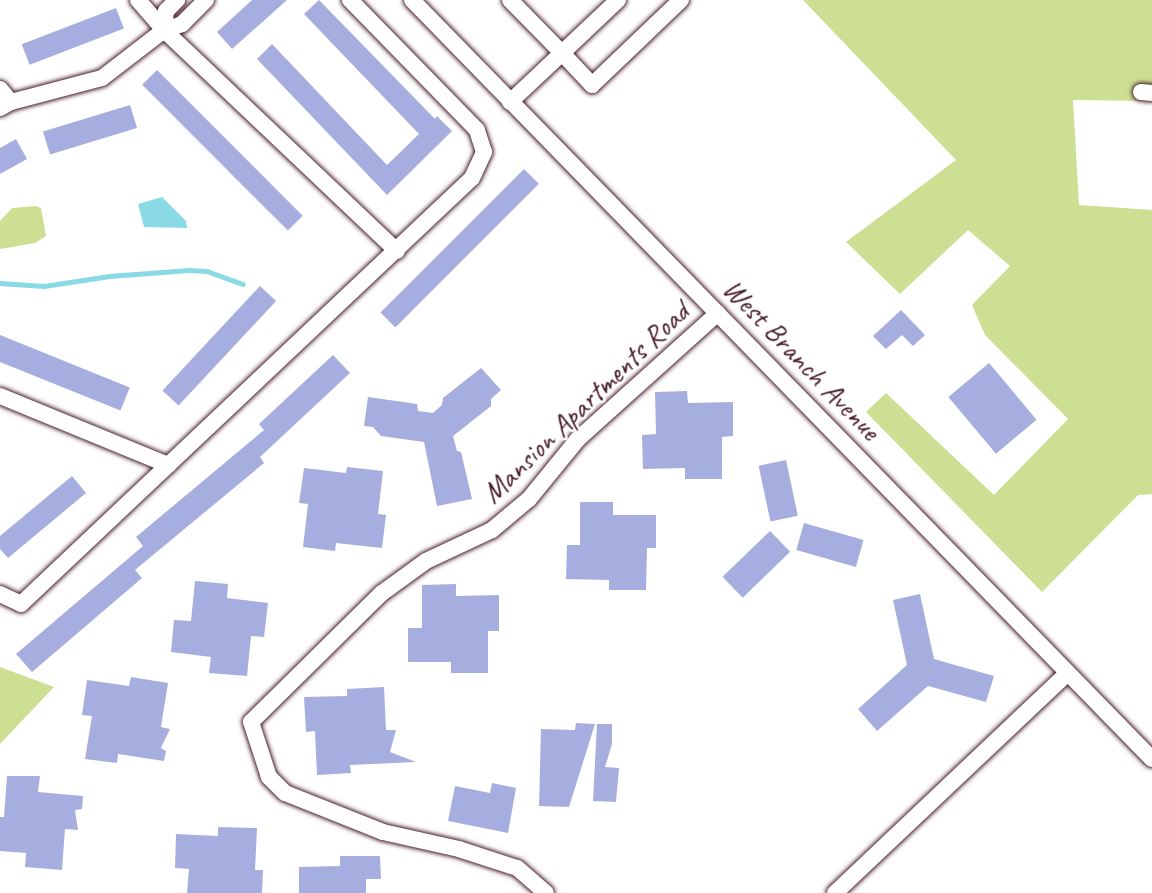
<!DOCTYPE html>
<style>
body{margin:0}
#map{position:relative;width:1152px;height:893px;overflow:hidden;background:#fff;font-family:Caveat,sans-serif}
div>[style]{position:absolute}
.green>*{inset:0;background:#ccdf93}
.water>*{inset:0;background:#8adae6}
.stream>*{height:4.5px;margin:-2.25px;padding:0 2.25px;transform-origin:2.25px;border-radius:2.25px;background:#8adae6}
.building>*{inset:0;background:#a6aedf;transform-origin:0 0}
.roads{filter:drop-shadow(0 0 2px #4a1f2b) drop-shadow(0 0 2px #4a1f2b)}
.minor>*{height:16px;margin:-8px;padding:0 8px;transform-origin:8px;border-radius:8px;background:#fff}
span{translate:-50% -50%;white-space:nowrap;text-align:center;line-height:1.15;-webkit-text-stroke:5px #fff;paint-order:stroke}
.street-label{font-size:30px;color:#4a1f2b}
</style>
<div id="map">
<div class="green">
<div style="clip-path:polygon(803px 0,1152px 0,1152px 101px,1073px 100px,1079px 205px,1152px 210px,1152px 494px,1138px 495px,1042px 592px,866px 412px,886px 393px,994px 495px,1068px 419px,985px 335px,972px 305px,1010px 266px,968px 230px,900px 294px,846px 242px,956px 160px)"></div>
<div style="clip-path:polygon(36px 206px,41px 208px,46px 236px,35px 243px,0 249px,0 221px,12px 208px)"></div>
<div style="clip-path:polygon(0 667px,54px 687px,0 744px)"></div>
</div>
<div class="water">
<div style="clip-path:polygon(162px 197px,186px 221px,187px 228px,144px 227px,138px 204px)"></div>
</div>
<div class="stream">
<div style="left:0;top:283px;width:44px;rotate:3.9deg"></div>
<div style="left:44px;top:286px;width:66px;rotate:-8.7deg"></div>
<div style="left:109px;top:276px;width:80px;rotate:-4.3deg"></div>
<div style="left:189px;top:270px;width:18px;rotate:3deg"></div>
<div style="left:207px;top:271px;width:38px;rotate:20deg"></div>
</div>
<div class="building">
<div style="clip-path:polygon(252px 0,287px 0,232px 49px,217px 32px)"></div>
<div style="clip-path:polygon(319px 0,435px 119px,437px 116px,452px 131px,387px 195px,257px 59px,272px 44px,387px 165px,419px 134px,304px 14px)"></div>
<div style="left:116px;top:8px;width:22px;height:101px;rotate:69deg"></div>
<div style="left:157px;top:70px;width:206px;height:21px;rotate:45deg"></div>
<div style="left:130px;top:105px;width:24px;height:91px;rotate:73deg"></div>
<div style="clip-path:polygon(16px 139px,27px 159px,0 174px,0 148px)"></div>
<div style="left:524px;top:169px;width:21px;height:203px;rotate:45deg"></div>
<div style="left:260px;top:286px;width:22px;height:143px;rotate:43deg"></div>
<div style="clip-path:polygon(901px 310px,925px 335px,913px 346px,902px 335px,886px 349px,873px 336px)"></div>
<div style="left:0;top:335px;width:140px;height:25px;rotate:22deg"></div>
<div style="clip-path:polygon(333px 355px,350px 373px,260px 457px,264px 463px,135px 570px,142px 578px,32px 672px,16px 654px,143px 546px,136px 537px,264px 430px,259px 424px)"></div>
<div style="left:989px;top:363px;width:74px;height:53px;rotate:50deg"></div>
<div style="clip-path:polygon(481px 368px,501px 390px,491px 399px,491px 406px,453px 436px,457px 451px,461px 452px,472px 499px,437px 506px,424px 442px,381px 436px,373px 427px,364px 426px,368px 397px,417px 404px,418px 411px,433px 413px,442px 405px,443px 398px)"></div>
<div style="clip-path:polygon(687px 391px,688px 403px,733px 402px,733px 436px,722px 437px,722px 479px,685px 479px,685px 468px,643px 469px,642px 435px,656px 434px,655px 392px)"></div>
<div style="left:786px;top:460px;width:57px;height:28px;rotate:78deg"></div>
<div style="clip-path:polygon(347px 467px,383px 471px,378px 514px,386px 515px,382px 548px,336px 543px,335px 551px,303px 547px,308px 504px,299px 503px,304px 468px,346px 473px)"></div>
<div style="clip-path:polygon(72px 476px,86px 493px,8px 558px,0 549px,0 536px)"></div>
<div style="clip-path:polygon(580px 502px,613px 502px,613px 515px,656px 515px,656px 548px,647px 548px,646px 590px,609px 590px,609px 580px,566px 579px,567px 545px,580px 545px)"></div>
<div style="left:804px;top:523px;width:62px;height:28px;rotate:16deg"></div>
<div style="left:770px;top:531px;width:29px;height:66px;rotate:46deg"></div>
<div style="clip-path:polygon(195px 581px,228px 584px,227px 598px,268px 603px,264px 637px,251px 636px,247px 676px,209px 673px,211px 657px,171px 652px,174px 620px,191px 621px)"></div>
<div style="clip-path:polygon(456px 584px,456px 596px,499px 595px,499px 631px,488px 631px,488px 673px,451px 673px,451px 662px,408px 662px,408px 628px,422px 628px,422px 585px)"></div>
<div style="clip-path:polygon(920px 594px,934px 659px,994px 676px,986px 702px,928px 686px,877px 731px,858px 709px,907px 665px,893px 600px)"></div>
<div style="clip-path:polygon(131px 677px,168px 683px,161px 727px,170px 729px,161px 748px,166px 751px,164px 761px,118px 754px,117px 763px,85px 759px,92px 716px,82px 715px,87px 680px,129px 686px)"></div>
<div style="clip-path:polygon(384px 687px,386px 730px,396px 730px,390px 752px,416px 762px,350px 765px,351px 773px,317px 775px,315px 731px,306px 732px,304px 697px,347px 696px,347px 689px)"></div>
<div style="clip-path:polygon(576px 723px,595px 724px,569px 807px,539px 806px,541px 729px,575px 730px)"></div>
<div style="clip-path:polygon(597px 724px,612px 724px,612px 744px,605px 767px,619px 768px,616px 802px,593px 801px)"></div>
<div style="clip-path:polygon(7px 776px,40px 776px,38px 792px,83px 796px,82px 809px,75px 810px,78px 830px,65px 829px,62px 870px,25px 867px,26px 853px,0 851px,0 817px,4px 817px)"></div>
<div style="clip-path:polygon(492px 783px,516px 788px,508px 833px,448px 821px,455px 786px,490px 793px)"></div>
<div style="clip-path:polygon(218px 827px,257px 828px,255px 870px,263px 870px,262px 893px,187px 893px,189px 869px,175px 868px,176px 834px,218px 836px)"></div>
<div style="clip-path:polygon(340px 856px,380px 856px,381px 879px,366px 879px,366px 893px,299px 893px,299px 867px,340px 866px)"></div>
</div>
<div class="roads">
<div class="minor">
<div style="left:138px;top:0;width:40px;rotate:49deg"></div>
<div style="left:164px;top:30px;width:321px;rotate:43.5deg"></div>
<div style="left:412px;top:0;width:1060px;rotate:45.73deg"></div>
<div style="left:618px;top:0;width:77px;rotate:136.6deg"></div>
<div style="left:562px;top:53px;width:44px;rotate:46.8deg"></div>
<div style="left:592px;top:85px;width:123px;rotate:-43.7deg"></div>
<div style="left:164px;top:30px;width:19px;rotate:-84deg"></div>
<div style="left:166px;top:11px;width:16px;rotate:-45deg"></div>
<div style="left:0;top:89px;width:17px;rotate:50deg"></div>
<div style="left:1141px;top:92px;width:11px;rotate:5deg"></div>
<div style="left:510px;top:102px;width:71px;rotate:-43.3deg"></div>
<div style="left:562px;top:53px;width:74px;rotate:-134.5deg"></div>
<div style="left:0;top:108px;width:13px;rotate:-29deg"></div>
<div style="left:11px;top:102px;width:94px;rotate:-14.8deg"></div>
<div style="left:102px;top:78px;width:78px;rotate:-37.7deg"></div>
<div style="left:164px;top:30px;width:19px;rotate:-18deg"></div>
<div style="left:182px;top:24px;width:34px;rotate:-45deg"></div>
<div style="left:0;top:396px;width:182px;rotate:22.3deg"></div>
<div style="left:0;top:594px;width:23px;rotate:25deg"></div>
<div style="left:21px;top:604px;width:620px;rotate:-43.37deg"></div>
<div style="left:472px;top:178px;width:29px;rotate:-65deg"></div>
<div style="left:484px;top:152px;width:23px;rotate:-108deg"></div>
<div style="left:477px;top:130px;width:182px;rotate:-134.3deg"></div>
<div style="left:546px;top:893px;width:38px;rotate:-139deg"></div>
<div style="left:517px;top:868px;width:61px;rotate:-161.9deg"></div>
<div style="left:459px;top:849px;width:78px;rotate:-167.4deg"></div>
<div style="left:383px;top:832px;width:105px;rotate:-158.3deg"></div>
<div style="left:285px;top:793px;width:23px;rotate:-135deg"></div>
<div style="left:269px;top:777px;width:58px;rotate:-108.1deg"></div>
<div style="left:251px;top:722px;width:184px;rotate:-44.6deg"></div>
<div style="left:382px;top:593px;width:54px;rotate:-36deg"></div>
<div style="left:426px;top:561px;width:73px;rotate:-25.2deg"></div>
<div style="left:492px;top:530px;width:48px;rotate:-40deg"></div>
<div style="left:529px;top:499px;width:77px;rotate:-50.8deg"></div>
<div style="left:578px;top:439px;width:188px;rotate:-42deg"></div>
<div style="left:835px;top:893px;width:320px;rotate:-43.4deg"></div>
</div>
</div>
<div class="street-label">
<span style="left:802px;top:359px;rotate:46deg">West Branch Avenue</span>
<span style="left:585px;top:402px;rotate:-44deg">Mansion Apartments Road</span>
</div>
</div>
